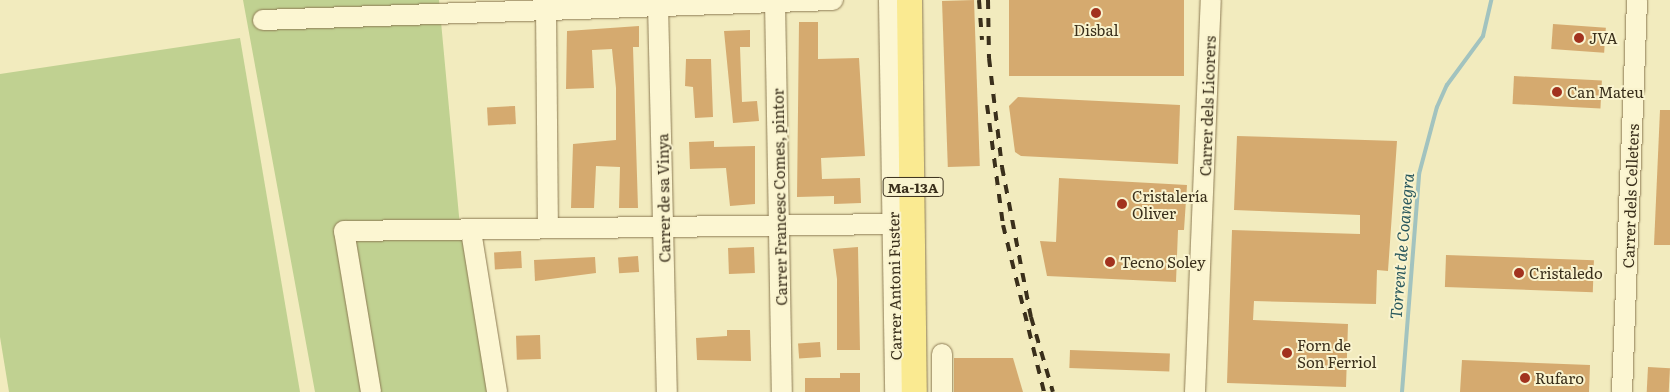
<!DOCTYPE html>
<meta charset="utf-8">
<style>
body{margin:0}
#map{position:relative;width:1670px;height:392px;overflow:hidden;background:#f2ebbe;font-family:Literata,serif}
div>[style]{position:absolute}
.green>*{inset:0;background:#c0d191}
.stream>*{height:4px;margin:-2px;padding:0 2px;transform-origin:2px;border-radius:2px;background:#a2c3bf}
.building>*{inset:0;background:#d5aa6f;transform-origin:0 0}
.roads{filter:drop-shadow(0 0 1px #8d7b54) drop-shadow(0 0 1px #8d7b54)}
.minor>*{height:20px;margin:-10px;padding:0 10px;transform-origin:10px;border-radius:10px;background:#fcf6d2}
.major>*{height:25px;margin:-12.5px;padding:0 12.5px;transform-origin:12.5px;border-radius:12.5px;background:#faea91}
.rail>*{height:4px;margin-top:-2px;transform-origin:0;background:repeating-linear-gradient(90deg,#3a2f1b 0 9px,transparent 0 18px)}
.dots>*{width:14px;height:14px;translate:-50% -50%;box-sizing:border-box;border:2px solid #f9f3ce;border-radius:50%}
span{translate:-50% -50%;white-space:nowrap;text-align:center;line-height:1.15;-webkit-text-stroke:4px #f9f3ce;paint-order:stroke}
.shield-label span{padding:1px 4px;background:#f9f3ce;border:1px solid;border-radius:4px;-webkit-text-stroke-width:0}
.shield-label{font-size:14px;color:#3a2f1b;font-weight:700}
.poi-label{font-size:15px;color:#3a2f1b}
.left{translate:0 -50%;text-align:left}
.street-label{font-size:15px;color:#3a2f1b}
.water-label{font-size:16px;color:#28575c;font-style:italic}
</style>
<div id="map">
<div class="green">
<div style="clip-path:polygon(243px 0,439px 0,459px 216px,489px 392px,315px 392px)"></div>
<div style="clip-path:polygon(240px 38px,300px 392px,9px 392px,0 337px,0 74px)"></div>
</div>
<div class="stream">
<div style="left:1402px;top:392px;width:219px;rotate:-85.5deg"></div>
<div style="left:1419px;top:174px;width:69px;rotate:-75deg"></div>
<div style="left:1437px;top:107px;width:24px;rotate:-66deg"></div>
<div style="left:1447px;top:85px;width:61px;rotate:-53.7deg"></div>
<div style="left:1483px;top:36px;width:37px;rotate:-77deg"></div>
</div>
<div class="building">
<div style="left:974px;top:0;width:166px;height:32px;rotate:88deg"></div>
<div style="left:1009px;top:0;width:175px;height:76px"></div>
<div style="clip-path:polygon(799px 22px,818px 22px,818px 59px,859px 58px,865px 156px,821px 158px,822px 179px,860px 178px,861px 203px,834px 204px,834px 196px,797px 197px)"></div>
<div style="left:1553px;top:24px;width:53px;height:25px;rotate:4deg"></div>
<div style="clip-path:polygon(639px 26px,639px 47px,633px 47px,638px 208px,619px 208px,620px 167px,596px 166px,594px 208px,571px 208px,573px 144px,616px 140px,616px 88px,612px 49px,592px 50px,594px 88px,566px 89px,567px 31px)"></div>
<div style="clip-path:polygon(750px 30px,750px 47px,740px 47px,742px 102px,757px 101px,759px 121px,733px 123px,724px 31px)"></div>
<div style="clip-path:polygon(686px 59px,711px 59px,713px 117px,695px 118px,693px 87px,685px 86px)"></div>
<div style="left:1514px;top:76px;width:88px;height:28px;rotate:3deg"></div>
<div style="clip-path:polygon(1018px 97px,1180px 105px,1178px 164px,1021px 156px,1015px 152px,1009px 106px)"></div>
<div style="left:515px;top:106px;width:18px;height:28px;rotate:87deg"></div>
<div style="clip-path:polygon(1660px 110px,1670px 110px,1670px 245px,1654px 245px)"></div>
<div style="clip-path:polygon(1237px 136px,1397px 141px,1388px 271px,1377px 270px,1376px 304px,1254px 301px,1253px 320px,1348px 324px,1346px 387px,1227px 383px,1232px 230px,1360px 234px,1360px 215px,1234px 210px)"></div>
<div style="clip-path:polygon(714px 141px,714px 147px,755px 146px,755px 204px,730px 206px,726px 168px,690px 169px,689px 142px)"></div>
<div style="clip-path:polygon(1059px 178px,1187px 185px,1184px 230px,1178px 230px,1176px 282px,1047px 276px,1040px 241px,1056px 242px)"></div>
<div style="left:754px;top:247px;width:26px;height:26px;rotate:88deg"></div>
<div style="clip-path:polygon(858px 247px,860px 350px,837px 350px,837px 279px,833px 249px)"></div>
<div style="left:521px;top:251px;width:17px;height:27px;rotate:87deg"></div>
<div style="left:1446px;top:255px;width:148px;height:32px;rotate:2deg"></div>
<div style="left:638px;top:256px;width:16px;height:20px;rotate:86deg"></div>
<div style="clip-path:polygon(595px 257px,596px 273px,535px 281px,534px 260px)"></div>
<div style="clip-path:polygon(727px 330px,750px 330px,751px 361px,697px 360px,696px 338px,727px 336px)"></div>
<div style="left:540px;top:335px;width:24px;height:24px;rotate:88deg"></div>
<div style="left:820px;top:342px;width:15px;height:22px;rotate:86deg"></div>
<div style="left:1070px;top:350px;width:100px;height:18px;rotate:2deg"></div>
<div style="clip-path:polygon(954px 358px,1013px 358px,1023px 392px,954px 392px)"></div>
<div style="clip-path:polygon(1462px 360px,1590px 365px,1589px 392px,1460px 392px)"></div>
<div style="left:1648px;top:367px;width:22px;height:25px;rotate:3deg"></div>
<div style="clip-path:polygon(840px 373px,860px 373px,860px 392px,805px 392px,805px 378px,840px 378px)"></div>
</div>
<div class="roads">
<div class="minor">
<div style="left:889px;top:0;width:392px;rotate:89.1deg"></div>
<div style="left:775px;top:1px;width:391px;rotate:89deg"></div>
<div style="left:658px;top:4px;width:388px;rotate:88.7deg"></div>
<div style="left:546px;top:7px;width:220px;rotate:89.5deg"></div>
<div style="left:263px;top:20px;width:570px;rotate:-2.01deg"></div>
<div style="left:471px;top:231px;width:163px;rotate:80.8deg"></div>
<div style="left:942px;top:354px;width:38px;rotate:90deg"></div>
<div style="left:371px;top:392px;width:163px;rotate:-99.5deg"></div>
<div style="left:344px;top:231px;width:548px;rotate:-0.73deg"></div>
<div style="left:1195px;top:392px;width:392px;rotate:-87.7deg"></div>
<div style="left:1622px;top:392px;width:392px;rotate:-87.8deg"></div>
</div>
<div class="major">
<div style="left:909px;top:0;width:392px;rotate:89.3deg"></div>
</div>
</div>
<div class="rail">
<div style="left:979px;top:0;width:40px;rotate:85.7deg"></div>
<div style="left:988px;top:0;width:58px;rotate:89deg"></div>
<div style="left:989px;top:58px;width:110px;rotate:83.2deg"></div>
<div style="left:1002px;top:167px;width:153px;rotate:79.1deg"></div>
<div style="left:1031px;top:317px;width:78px;rotate:73.7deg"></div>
<div style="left:987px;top:105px;width:121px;rotate:82.4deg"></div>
<div style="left:1003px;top:225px;width:172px;rotate:76.2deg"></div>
</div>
<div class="dots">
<div style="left:1096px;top:13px;background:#a2321e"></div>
<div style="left:1579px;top:38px;background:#a2321e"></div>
<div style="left:1557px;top:92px;background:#a2321e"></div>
<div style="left:1122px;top:204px;background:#a2321e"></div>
<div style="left:1110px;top:262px;background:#a2321e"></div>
<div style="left:1519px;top:273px;background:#a2321e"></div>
<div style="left:1287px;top:353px;background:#a2321e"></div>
<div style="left:1525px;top:378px;background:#a2321e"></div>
</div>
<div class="shield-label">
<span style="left:913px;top:187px">Ma-13A</span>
</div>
<div class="poi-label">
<span style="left:1096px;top:30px">Disbal</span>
<span class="left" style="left:1589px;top:38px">JVA</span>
<span class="left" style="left:1567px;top:92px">Can Mateu</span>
<span class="left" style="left:1132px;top:204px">Cristalería<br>Oliver</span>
<span class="left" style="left:1120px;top:262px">Tecno Soley</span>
<span class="left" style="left:1529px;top:273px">Cristaledo</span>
<span class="left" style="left:1297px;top:353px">Forn de<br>Son Ferriol</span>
<span class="left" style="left:1535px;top:378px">Rufaro</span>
</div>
<div class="street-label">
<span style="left:1207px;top:106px;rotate:-88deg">Carrer dels Licorers</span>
<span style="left:1630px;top:196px;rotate:-88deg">Carrer dels Celleters</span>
<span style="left:779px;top:197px;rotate:-91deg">Carrer Francesc Comes, pintor</span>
<span style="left:663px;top:198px;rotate:-91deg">Carrer de sa Vinya</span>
<span style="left:894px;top:286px;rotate:-91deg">Carrer Antoni Fuster</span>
</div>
<div class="water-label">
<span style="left:1401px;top:246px;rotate:-85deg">Torrent de Coanegra</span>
</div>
</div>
